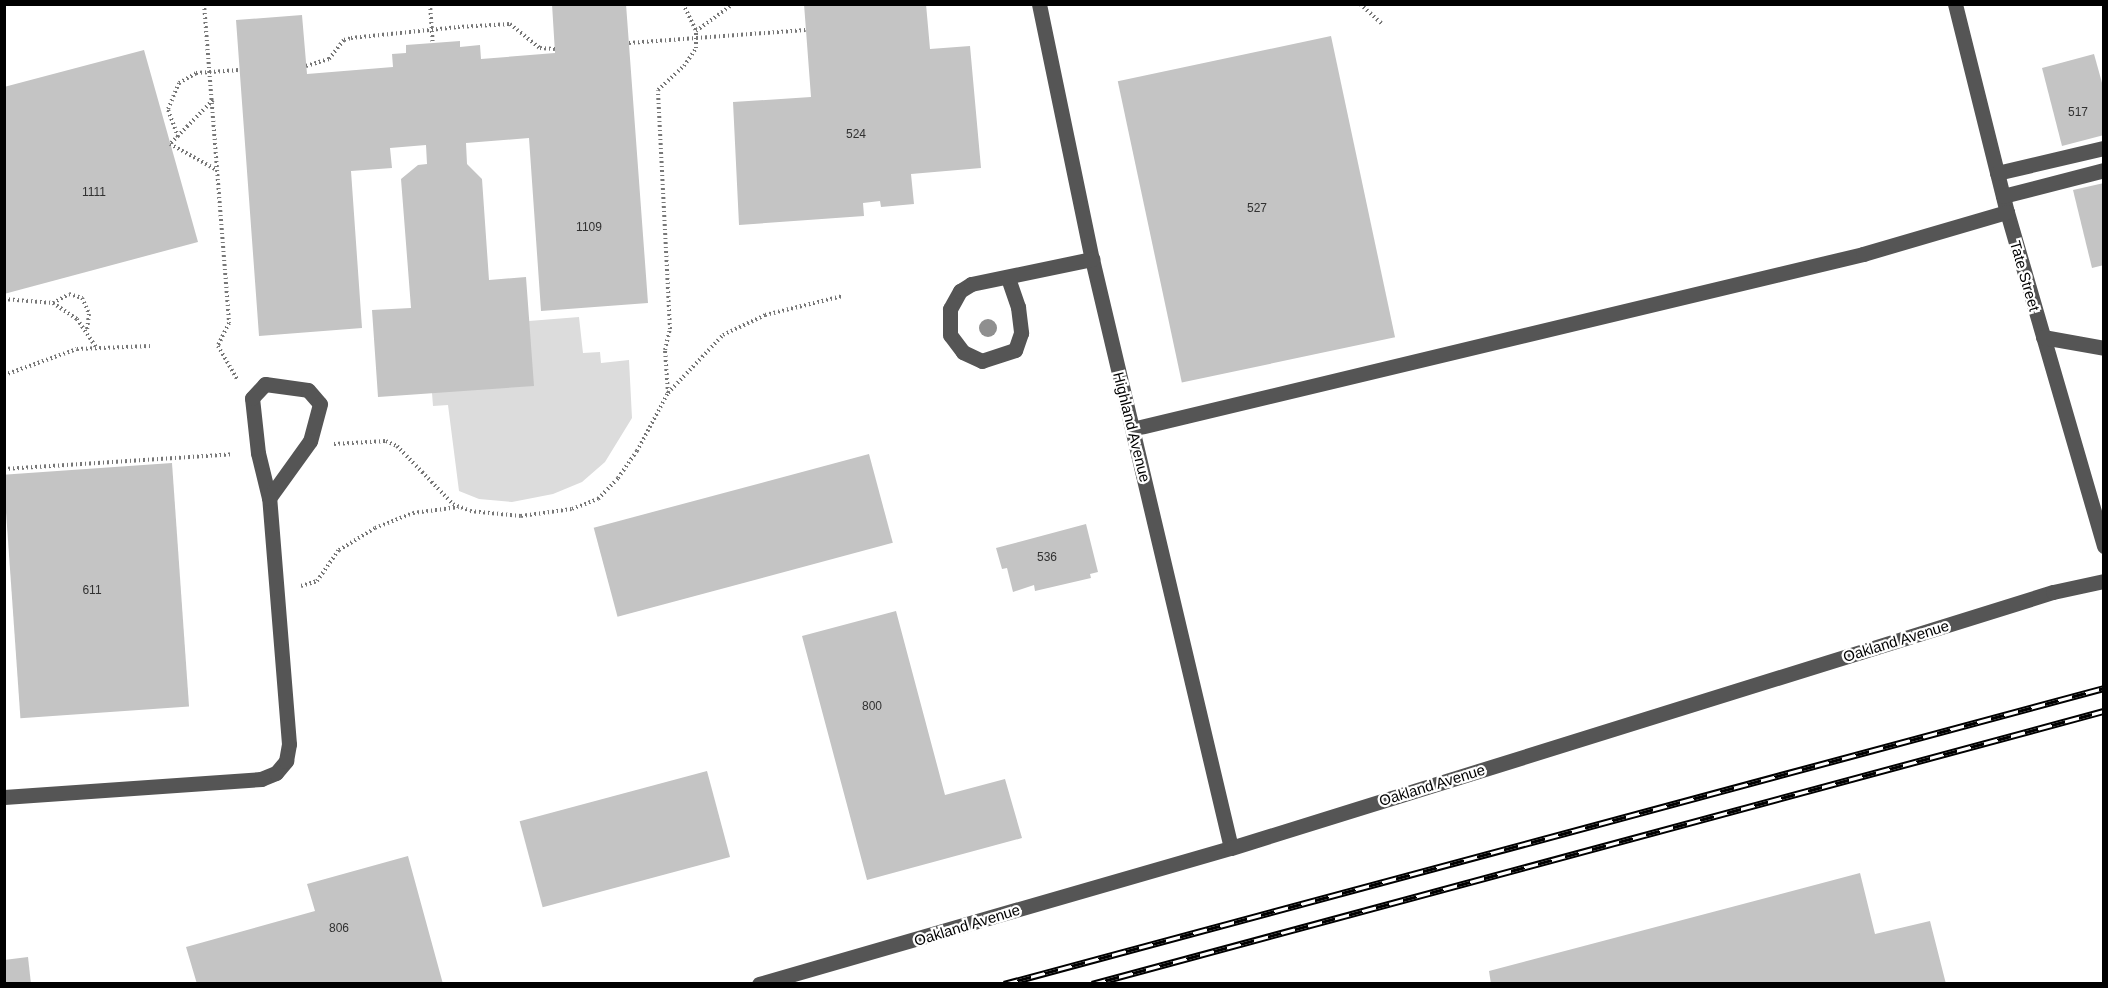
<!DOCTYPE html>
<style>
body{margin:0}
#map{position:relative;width:2108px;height:988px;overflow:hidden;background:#fff;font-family:Helvetica,sans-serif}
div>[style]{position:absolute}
.green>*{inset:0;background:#dcdcdc}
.building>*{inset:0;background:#c4c4c4;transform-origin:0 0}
.path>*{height:4px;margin-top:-2px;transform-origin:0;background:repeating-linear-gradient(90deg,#777 0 1.5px,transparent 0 4.5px)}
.minor>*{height:15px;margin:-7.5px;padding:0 7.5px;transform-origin:7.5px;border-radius:7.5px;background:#555}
.rail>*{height:7px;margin-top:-3.5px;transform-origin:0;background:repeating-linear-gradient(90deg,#fff 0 14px,#000 0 28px);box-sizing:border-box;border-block:2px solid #000}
.path-bridge>*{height:4px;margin-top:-2px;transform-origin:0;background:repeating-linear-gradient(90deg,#777 0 1.5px,transparent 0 4.5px)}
.trees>*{width:18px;height:18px;margin:-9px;border-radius:50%;background:#8f8f8f}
span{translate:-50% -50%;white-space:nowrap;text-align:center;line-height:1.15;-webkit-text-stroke:4.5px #fff;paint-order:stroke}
.number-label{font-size:12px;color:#313131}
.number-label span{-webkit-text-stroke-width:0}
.street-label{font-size:15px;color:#000}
.frame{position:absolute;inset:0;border:6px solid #000;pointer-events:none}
</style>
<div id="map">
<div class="green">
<div style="clip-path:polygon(579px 317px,583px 353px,600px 352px,601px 363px,629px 360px,632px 418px,605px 462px,582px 482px,553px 494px,512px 502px,479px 499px,459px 491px,448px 405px,433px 406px,432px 393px,529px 321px)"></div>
</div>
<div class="building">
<div style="clip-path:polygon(552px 4px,626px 4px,648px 303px,541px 311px,529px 138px,466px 143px,467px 164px,482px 179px,489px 280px,526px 277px,534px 386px,378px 397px,372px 310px,411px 308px,401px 179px,418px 165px,427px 164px,426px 145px,390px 148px,392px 168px,351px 171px,362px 328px,259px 336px,236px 20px,302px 15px,307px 74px,393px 67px,392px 54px,406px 53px,406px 45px,460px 41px,460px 47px,480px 45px,481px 59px,555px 53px)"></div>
<div style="clip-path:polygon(804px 4px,926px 4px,930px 49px,970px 46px,981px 168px,911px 174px,914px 204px,881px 207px,880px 201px,863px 203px,864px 216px,739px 225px,733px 102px,811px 97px)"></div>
<div style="left:1331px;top:36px;width:308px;height:218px;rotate:78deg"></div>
<div style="clip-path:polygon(144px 50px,198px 242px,4px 294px,4px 87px)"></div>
<div style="clip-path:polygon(2094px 54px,2104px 90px,2104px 135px,2062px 146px,2042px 68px)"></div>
<div style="clip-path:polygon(2104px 183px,2104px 265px,2092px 268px,2073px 190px)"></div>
<div style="left:869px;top:454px;width:92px;height:285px;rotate:75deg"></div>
<div style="left:172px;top:463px;width:244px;height:169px;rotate:86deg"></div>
<div style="clip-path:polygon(1086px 524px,1098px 572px,1090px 574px,1091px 578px,1035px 591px,1034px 585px,1013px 592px,1007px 568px,1002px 569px,996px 548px)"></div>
<div style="clip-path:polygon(896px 611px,945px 795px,1005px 779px,1022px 838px,867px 880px,802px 636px)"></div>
<div style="left:707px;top:771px;width:89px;height:194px;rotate:75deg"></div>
<div style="clip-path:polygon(408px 856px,443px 984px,197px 984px,186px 947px,315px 911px,307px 884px)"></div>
<div style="clip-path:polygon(1860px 873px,1875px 934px,1930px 921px,1946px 984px,1491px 984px,1489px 971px)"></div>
<div style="clip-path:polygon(28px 957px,31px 984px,4px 984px,4px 960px)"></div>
</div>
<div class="path">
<div style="left:204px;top:4px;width:320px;rotate:85.5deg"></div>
<div style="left:229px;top:323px;width:25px;rotate:116deg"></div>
<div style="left:218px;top:346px;width:38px;rotate:60deg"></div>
<div style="left:430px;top:4px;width:39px;rotate:86deg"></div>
<div style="left:683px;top:4px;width:30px;rotate:64deg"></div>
<div style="left:1360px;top:4px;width:31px;rotate:42deg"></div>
<div style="left:306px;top:66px;width:24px;rotate:-17deg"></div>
<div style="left:329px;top:59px;width:24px;rotate:-52deg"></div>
<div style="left:344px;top:40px;width:7px;rotate:-16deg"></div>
<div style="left:351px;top:38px;width:108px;rotate:-5.9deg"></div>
<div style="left:458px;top:27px;width:52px;rotate:-3.3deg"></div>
<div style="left:510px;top:24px;width:38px;rotate:39deg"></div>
<div style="left:540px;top:48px;width:15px;rotate:4deg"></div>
<div style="left:213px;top:100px;width:62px;rotate:134.3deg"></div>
<div style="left:170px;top:144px;width:54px;rotate:29deg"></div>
<div style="left:178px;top:137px;width:30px;rotate:-110deg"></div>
<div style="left:168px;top:109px;width:28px;rotate:-67deg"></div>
<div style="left:179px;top:83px;width:20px;rotate:-30deg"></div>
<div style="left:196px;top:73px;width:43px;rotate:-4deg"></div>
<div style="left:4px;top:299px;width:49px;rotate:4.7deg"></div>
<div style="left:53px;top:303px;width:29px;rotate:34deg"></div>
<div style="left:77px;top:319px;width:34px;rotate:56deg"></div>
<div style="left:53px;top:303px;width:18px;rotate:-29deg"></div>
<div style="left:69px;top:294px;width:14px;rotate:17deg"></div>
<div style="left:82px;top:298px;width:17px;rotate:66deg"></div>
<div style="left:89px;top:314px;width:17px;rotate:97deg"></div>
<div style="left:4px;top:375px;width:77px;rotate:-19.6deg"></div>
<div style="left:77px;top:349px;width:73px;rotate:-2.4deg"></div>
<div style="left:668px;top:393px;width:43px;rotate:-94deg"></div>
<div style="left:665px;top:350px;width:22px;rotate:-77deg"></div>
<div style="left:670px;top:329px;width:239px;rotate:-92.9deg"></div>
<div style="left:658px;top:90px;width:35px;rotate:-43deg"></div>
<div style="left:684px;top:66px;width:22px;rotate:-56deg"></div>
<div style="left:696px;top:48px;width:17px;rotate:-90deg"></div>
<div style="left:696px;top:31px;width:46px;rotate:-36.1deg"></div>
<div style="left:334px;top:444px;width:52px;rotate:-3.3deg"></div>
<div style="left:386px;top:441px;width:12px;rotate:24deg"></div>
<div style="left:397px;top:446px;width:81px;rotate:46deg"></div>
<div style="left:453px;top:504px;width:18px;rotate:22deg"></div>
<div style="left:470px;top:511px;width:51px;rotate:5.6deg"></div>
<div style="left:521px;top:516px;width:51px;rotate:-7.8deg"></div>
<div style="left:572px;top:509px;width:28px;rotate:-21deg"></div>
<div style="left:598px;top:499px;width:29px;rotate:-46deg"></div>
<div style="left:618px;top:478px;width:33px;rotate:-55deg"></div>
<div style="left:637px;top:451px;width:66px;rotate:-61.9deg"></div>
<div style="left:668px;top:393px;width:80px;rotate:-46.5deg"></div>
<div style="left:723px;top:335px;width:47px;rotate:-25.5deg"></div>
<div style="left:765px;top:315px;width:80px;rotate:-13.7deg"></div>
<div style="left:4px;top:469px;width:229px;rotate:-3.7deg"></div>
<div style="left:301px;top:586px;width:17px;rotate:-17deg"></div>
<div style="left:317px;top:581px;width:38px;rotate:-55deg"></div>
<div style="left:339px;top:550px;width:42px;rotate:-31.4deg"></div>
<div style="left:375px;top:528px;width:41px;rotate:-21.5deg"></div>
<div style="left:413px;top:513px;width:46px;rotate:-7.4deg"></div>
</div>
<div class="minor">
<div style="left:1039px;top:4px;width:260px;rotate:78.3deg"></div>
<div style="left:1092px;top:259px;width:605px;rotate:76.72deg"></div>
<div style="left:1955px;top:4px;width:214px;rotate:76deg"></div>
<div style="left:2007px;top:212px;width:348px;rotate:73.8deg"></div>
<div style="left:1997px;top:173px;width:110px;rotate:-13.2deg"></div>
<div style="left:2003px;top:196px;width:104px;rotate:-14.4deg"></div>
<div style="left:1008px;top:278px;width:31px;rotate:71deg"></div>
<div style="left:1018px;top:307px;width:26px;rotate:83deg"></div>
<div style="left:1021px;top:333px;width:18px;rotate:109deg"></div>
<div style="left:1015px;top:350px;width:35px;rotate:162deg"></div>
<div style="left:982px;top:361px;width:21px;rotate:-155deg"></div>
<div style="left:963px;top:352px;width:21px;rotate:-127deg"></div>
<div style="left:950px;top:335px;width:26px;rotate:-90deg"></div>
<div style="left:950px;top:309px;width:21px;rotate:-61deg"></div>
<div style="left:960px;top:291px;width:13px;rotate:-32deg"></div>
<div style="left:971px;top:284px;width:124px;rotate:-11.7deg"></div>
<div style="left:2043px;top:337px;width:62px;rotate:10.2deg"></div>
<div style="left:1132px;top:429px;width:752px;rotate:-13.46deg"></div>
<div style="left:1863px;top:254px;width:150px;rotate:-16.3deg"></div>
<div style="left:4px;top:797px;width:258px;rotate:-4deg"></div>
<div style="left:261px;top:779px;width:16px;rotate:-22deg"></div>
<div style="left:276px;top:773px;width:16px;rotate:-50deg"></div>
<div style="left:286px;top:761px;width:17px;rotate:-80deg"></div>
<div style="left:289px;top:744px;width:247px;rotate:-94.6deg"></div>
<div style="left:269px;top:498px;width:46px;rotate:-103.7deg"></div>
<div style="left:258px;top:453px;width:55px;rotate:-96.2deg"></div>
<div style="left:252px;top:398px;width:19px;rotate:-47deg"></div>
<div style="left:265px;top:384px;width:43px;rotate:7.9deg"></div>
<div style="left:308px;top:390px;width:18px;rotate:49deg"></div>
<div style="left:320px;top:404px;width:38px;rotate:105deg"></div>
<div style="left:310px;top:441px;width:70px;rotate:125.7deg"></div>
<div style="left:759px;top:984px;width:491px;rotate:-16.1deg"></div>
<div style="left:1231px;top:848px;width:861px;rotate:-17.3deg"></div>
<div style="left:2053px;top:592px;width:52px;rotate:-12.2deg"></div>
</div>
<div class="rail">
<div style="left:1004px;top:984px;width:1139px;rotate:-15.06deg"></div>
<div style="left:1092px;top:984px;width:1048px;rotate:-15.1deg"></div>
</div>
<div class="path-bridge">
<div style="left:629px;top:43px;width:177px;rotate:-4.2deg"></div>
</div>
<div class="trees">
<div style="left:988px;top:328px"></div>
</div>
<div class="number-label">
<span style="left:2078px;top:113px">517</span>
<span style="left:856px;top:135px">524</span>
<span style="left:94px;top:193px">1111</span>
<span style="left:1257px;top:209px">527</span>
<span style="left:589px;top:228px">1109</span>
<span style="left:1047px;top:558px">536</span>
<span style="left:92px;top:591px">611</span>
<span style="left:872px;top:707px">800</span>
<span style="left:339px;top:929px">806</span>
</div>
<div class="street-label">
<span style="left:2025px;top:276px;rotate:74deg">Tate Street</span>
<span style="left:1132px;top:427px;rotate:76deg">Highland Avenue</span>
<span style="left:1896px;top:641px;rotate:-17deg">Oakland Avenue</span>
<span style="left:1432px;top:785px;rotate:-17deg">Oakland Avenue</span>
<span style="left:967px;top:925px;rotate:-17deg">Oakland Avenue</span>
</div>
<div class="frame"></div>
</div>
